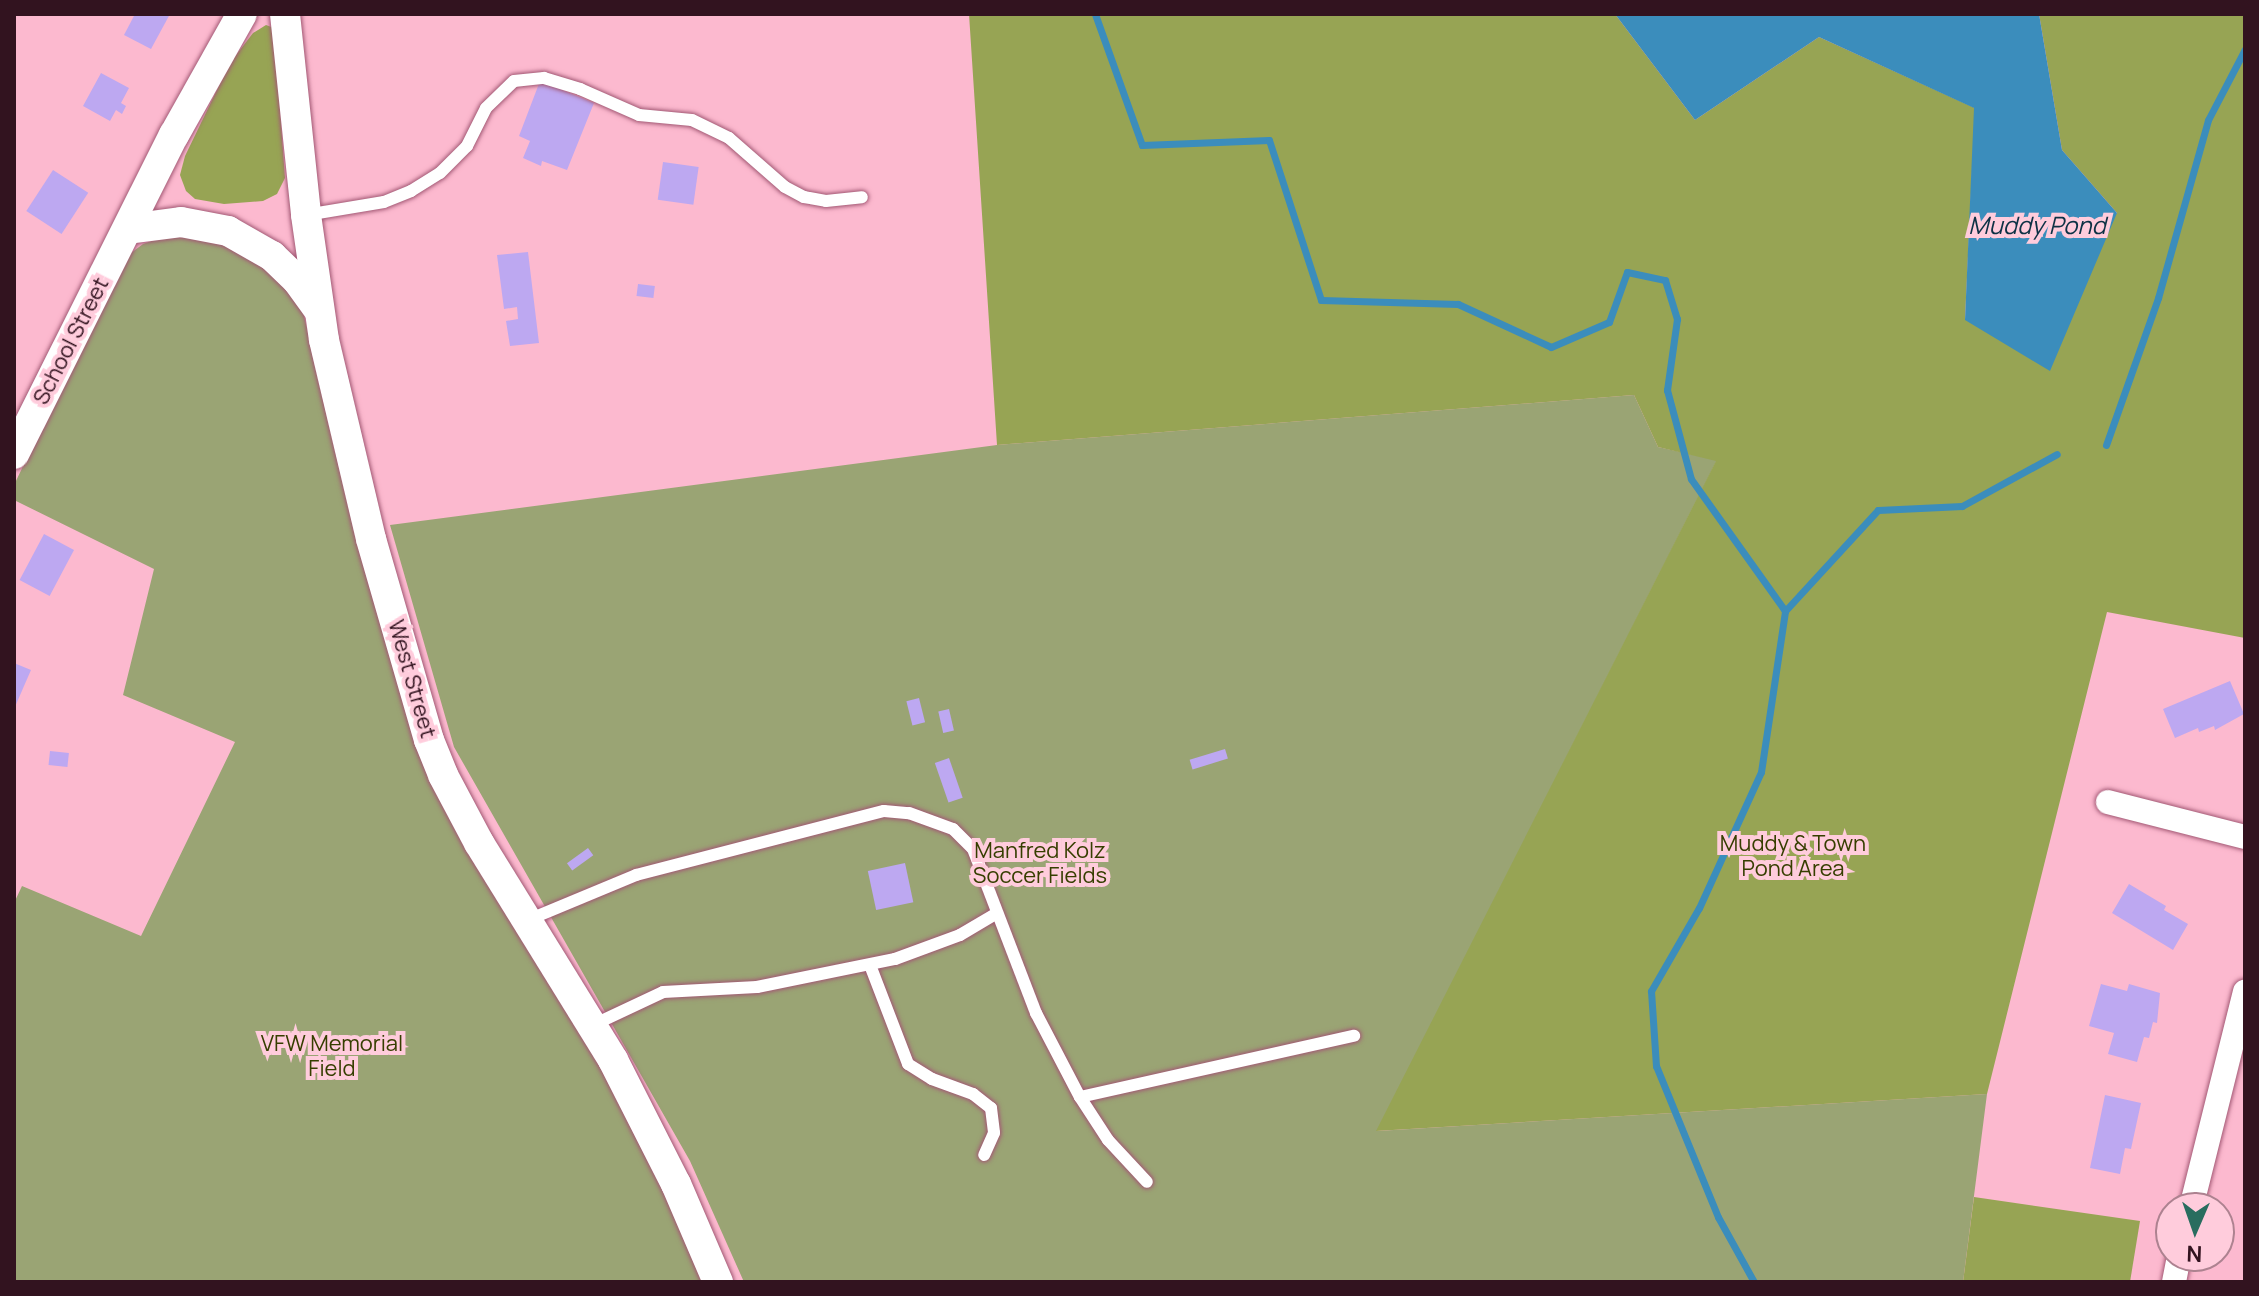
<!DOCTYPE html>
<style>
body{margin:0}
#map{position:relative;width:2259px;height:1296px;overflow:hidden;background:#fcb9cf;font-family:Manrope,sans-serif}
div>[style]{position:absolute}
.green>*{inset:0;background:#9aa474}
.forest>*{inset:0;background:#97a454}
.water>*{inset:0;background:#3b8dbc}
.stream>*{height:7px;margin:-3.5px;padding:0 3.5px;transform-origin:3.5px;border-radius:3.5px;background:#3b8dbc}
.building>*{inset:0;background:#bda8f1;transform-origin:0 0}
.roads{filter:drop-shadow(0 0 2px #a25874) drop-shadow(0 0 2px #a25874)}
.service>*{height:12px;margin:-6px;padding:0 6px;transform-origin:6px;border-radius:6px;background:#fff}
.minor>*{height:24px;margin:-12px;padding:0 12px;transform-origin:12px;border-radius:12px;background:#fff}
.tertiary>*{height:30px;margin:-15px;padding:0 15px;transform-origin:15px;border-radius:15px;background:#fff}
span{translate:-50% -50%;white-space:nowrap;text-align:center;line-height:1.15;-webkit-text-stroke:8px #ffccdc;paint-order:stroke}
.street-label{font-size:22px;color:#32131f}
.park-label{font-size:22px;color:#363e00}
.water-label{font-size:24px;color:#0d3145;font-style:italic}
.frame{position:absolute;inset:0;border:16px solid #32131f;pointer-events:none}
.north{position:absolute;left:2155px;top:1192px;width:80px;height:80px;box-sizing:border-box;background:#ffccdc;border:2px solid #ad8290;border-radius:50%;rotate:182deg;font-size:22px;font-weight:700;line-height:32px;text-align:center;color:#32131f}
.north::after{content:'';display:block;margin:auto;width:28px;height:36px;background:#296d5f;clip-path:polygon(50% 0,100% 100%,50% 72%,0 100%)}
</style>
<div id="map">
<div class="green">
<div style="clip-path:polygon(193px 235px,224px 241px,270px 270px,302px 308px,376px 608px,539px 963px,634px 1125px,705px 1282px,14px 1282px,14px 903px,22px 886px,141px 936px,235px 742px,123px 695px,154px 569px,14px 500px,14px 485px,123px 259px,143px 244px,163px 237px)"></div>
<div style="clip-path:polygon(1634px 395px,1658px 447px,1717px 460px,1377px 1131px,1987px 1094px,1963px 1282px,744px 1282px,690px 1161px,454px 747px,390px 525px,997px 445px)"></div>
</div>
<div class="forest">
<div style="clip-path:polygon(969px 14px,1615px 14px,1695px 120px,1819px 37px,1975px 108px,1965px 319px,2117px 213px,2062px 150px,2039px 14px,2245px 14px,2245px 638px,2107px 612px,1987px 1094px,1376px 1131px,1716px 461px,1658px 447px,1634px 395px,997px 445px)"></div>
<div style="clip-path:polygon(266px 25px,274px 28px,285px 178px,277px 194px,263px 201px,224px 204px,195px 199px,186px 191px,180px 175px,185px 156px,230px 63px,253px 33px)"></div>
<div style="clip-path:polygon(1974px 1197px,2140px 1221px,2130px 1282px,1963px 1282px)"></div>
</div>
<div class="water">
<div style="clip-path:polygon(1615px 14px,2039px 14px,2062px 150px,2117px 213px,2050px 371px,1965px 320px,1974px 108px,1819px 37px,1695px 120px)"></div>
</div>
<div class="stream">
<div style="left:1095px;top:14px;width:139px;rotate:70.3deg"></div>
<div style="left:1142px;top:145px;width:127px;rotate:-2.3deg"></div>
<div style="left:1269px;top:140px;width:168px;rotate:72deg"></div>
<div style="left:1321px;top:300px;width:137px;rotate:1.7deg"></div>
<div style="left:1458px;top:304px;width:102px;rotate:24.8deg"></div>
<div style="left:1551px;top:347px;width:63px;rotate:-23.3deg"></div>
<div style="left:1609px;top:322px;width:53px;rotate:-70.2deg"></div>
<div style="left:1627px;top:272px;width:39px;rotate:12deg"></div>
<div style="left:1665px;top:280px;width:41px;rotate:72.9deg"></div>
<div style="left:1677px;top:319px;width:72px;rotate:98deg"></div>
<div style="left:1667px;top:390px;width:92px;rotate:74.9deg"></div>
<div style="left:1691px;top:479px;width:162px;rotate:54.5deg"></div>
<div style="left:2106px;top:445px;width:156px;rotate:-70.5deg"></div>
<div style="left:2158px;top:298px;width:185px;rotate:-74.3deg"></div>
<div style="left:2208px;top:120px;width:80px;rotate:-62.5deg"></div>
<div style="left:1754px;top:1282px;width:74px;rotate:-119deg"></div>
<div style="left:1718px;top:1217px;width:163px;rotate:-112.3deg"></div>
<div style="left:1656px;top:1066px;width:75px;rotate:-93.8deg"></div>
<div style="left:1651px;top:991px;width:96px;rotate:-60deg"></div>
<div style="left:1699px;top:908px;width:149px;rotate:-65.5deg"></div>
<div style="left:1761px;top:772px;width:163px;rotate:-81.5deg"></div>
<div style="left:1785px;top:611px;width:137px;rotate:-47.4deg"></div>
<div style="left:1878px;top:510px;width:84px;rotate:-2.7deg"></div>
<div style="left:1962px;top:506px;width:108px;rotate:-28.7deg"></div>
</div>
<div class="building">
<div style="clip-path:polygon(135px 14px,170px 14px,151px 49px,124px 35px)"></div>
<div style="clip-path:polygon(101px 73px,129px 88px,121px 103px,126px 106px,122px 114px,116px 110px,110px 121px,83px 106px)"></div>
<div style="clip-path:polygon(540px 81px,594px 103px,567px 170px,542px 161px,541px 166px,523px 158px,530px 141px,519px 136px)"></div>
<div style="left:663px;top:162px;width:36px;height:38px;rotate:8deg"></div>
<div style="left:53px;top:170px;width:42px;height:49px;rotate:33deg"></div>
<div style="clip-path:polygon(528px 252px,539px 343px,510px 346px,506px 321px,518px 319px,517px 307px,504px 309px,497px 255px)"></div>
<div style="left:638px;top:284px;width:17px;height:12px;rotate:7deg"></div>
<div style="left:44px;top:534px;width:34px;height:52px;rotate:28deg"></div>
<div style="clip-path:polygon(14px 663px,31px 670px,14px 709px)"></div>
<div style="clip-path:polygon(2230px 681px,2244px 714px,2215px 730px,2214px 726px,2199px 732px,2198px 728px,2175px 738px,2163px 709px)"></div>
<div style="left:919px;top:698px;width:25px;height:13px;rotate:76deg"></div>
<div style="left:949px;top:709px;width:22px;height:11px;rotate:77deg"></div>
<div style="left:1225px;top:749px;width:10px;height:37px;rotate:73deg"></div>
<div style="left:50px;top:751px;width:19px;height:14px;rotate:6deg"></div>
<div style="left:949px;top:758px;width:42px;height:15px;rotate:71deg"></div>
<div style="left:588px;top:848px;width:9px;height:26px;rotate:54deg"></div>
<div style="left:905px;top:863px;width:40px;height:38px;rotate:78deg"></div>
<div style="clip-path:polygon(2129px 884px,2166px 906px,2164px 910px,2188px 924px,2173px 950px,2112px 913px)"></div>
<div style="clip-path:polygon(2101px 984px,2127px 991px,2129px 984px,2160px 993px,2157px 1023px,2153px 1022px,2149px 1038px,2144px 1037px,2137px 1062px,2108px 1054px,2114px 1033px,2089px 1026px)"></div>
<div style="clip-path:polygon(2105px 1095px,2141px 1103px,2131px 1149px,2125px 1148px,2120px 1174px,2090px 1168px)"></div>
</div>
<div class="roads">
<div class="service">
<div style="left:306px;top:215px;width:79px;rotate:-9.5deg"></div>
<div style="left:384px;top:202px;width:29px;rotate:-22deg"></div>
<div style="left:411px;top:191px;width:34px;rotate:-32deg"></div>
<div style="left:440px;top:173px;width:38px;rotate:-45deg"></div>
<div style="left:467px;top:146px;width:42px;rotate:-63.4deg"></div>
<div style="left:486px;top:108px;width:39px;rotate:-44deg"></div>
<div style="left:514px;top:81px;width:30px;rotate:-6deg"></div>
<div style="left:544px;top:78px;width:38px;rotate:17deg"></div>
<div style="left:580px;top:89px;width:64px;rotate:23.8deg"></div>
<div style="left:639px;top:115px;width:53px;rotate:5.4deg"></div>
<div style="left:692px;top:120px;width:41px;rotate:25.9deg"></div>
<div style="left:729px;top:138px;width:74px;rotate:41.2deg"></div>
<div style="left:785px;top:187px;width:21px;rotate:28deg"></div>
<div style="left:804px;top:197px;width:22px;rotate:10deg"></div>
<div style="left:826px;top:201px;width:36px;rotate:-6deg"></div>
<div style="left:528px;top:920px;width:117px;rotate:-22.6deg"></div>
<div style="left:636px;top:875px;width:256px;rotate:-14.5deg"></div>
<div style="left:884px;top:811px;width:25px;rotate:5deg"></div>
<div style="left:909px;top:813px;width:47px;rotate:20deg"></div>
<div style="left:953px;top:829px;width:28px;rotate:45deg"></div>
<div style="left:973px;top:849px;width:176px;rotate:69deg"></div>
<div style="left:1036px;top:1013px;width:95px;rotate:62.4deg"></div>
<div style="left:1080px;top:1097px;width:281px;rotate:-12.6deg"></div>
<div style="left:870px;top:965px;width:106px;rotate:69deg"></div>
<div style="left:908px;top:1064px;width:28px;rotate:32deg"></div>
<div style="left:932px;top:1079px;width:44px;rotate:20.1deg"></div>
<div style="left:973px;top:1094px;width:23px;rotate:38deg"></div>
<div style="left:991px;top:1108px;width:25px;rotate:83deg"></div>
<div style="left:994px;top:1133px;width:24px;rotate:114deg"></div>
<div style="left:593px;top:1025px;width:77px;rotate:-25.2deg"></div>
<div style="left:663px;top:992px;width:94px;rotate:-3deg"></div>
<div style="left:757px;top:987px;width:141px;rotate:-11.5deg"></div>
<div style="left:895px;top:959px;width:69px;rotate:-20.3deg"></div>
<div style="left:960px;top:935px;width:43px;rotate:-30.7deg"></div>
<div style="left:1080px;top:1097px;width:51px;rotate:56.9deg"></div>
<div style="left:1108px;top:1140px;width:57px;rotate:47.1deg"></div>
</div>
<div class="minor">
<div style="left:2108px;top:802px;width:141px;rotate:14.3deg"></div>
<div style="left:2191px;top:1208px;width:223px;rotate:-76deg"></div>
<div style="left:2174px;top:1282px;width:26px;rotate:-79deg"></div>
</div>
<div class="tertiary">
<div style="left:285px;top:14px;width:202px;rotate:84deg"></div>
<div style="left:306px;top:215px;width:126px;rotate:81.8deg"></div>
<div style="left:324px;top:340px;width:204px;rotate:76.7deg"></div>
<div style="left:371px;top:539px;width:209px;rotate:73.9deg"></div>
<div style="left:429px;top:740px;width:38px;rotate:68deg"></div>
<div style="left:443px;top:775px;width:77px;rotate:62.1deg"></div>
<div style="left:479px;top:843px;width:255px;rotate:58.3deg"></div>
<div style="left:613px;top:1060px;width:139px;rotate:63.1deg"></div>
<div style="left:676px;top:1184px;width:107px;rotate:66.8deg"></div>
<div style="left:128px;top:229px;width:53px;rotate:-7.5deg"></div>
<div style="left:181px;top:222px;width:48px;rotate:10.8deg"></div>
<div style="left:228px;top:231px;width:51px;rotate:29.6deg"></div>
<div style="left:272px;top:256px;width:35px;rotate:44deg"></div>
<div style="left:297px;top:280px;width:36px;rotate:54deg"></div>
<div style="left:14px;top:454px;width:357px;rotate:-63.4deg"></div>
<div style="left:174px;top:135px;width:139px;rotate:-60.7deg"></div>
</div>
</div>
<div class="street-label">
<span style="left:71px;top:341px;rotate:-63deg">School Street</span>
<span style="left:412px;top:679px;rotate:74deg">West Street</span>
</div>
<div class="park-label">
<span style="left:1793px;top:856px">Muddy &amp; Town<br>Pond Area</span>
<span style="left:1040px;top:863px">Manfred Kolz<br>Soccer Fields</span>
<span style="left:332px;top:1056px">VFW Memorial<br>Field</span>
</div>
<div class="water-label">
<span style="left:2037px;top:225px">Muddy Pond</span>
</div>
<div class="frame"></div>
<div class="north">N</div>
</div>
